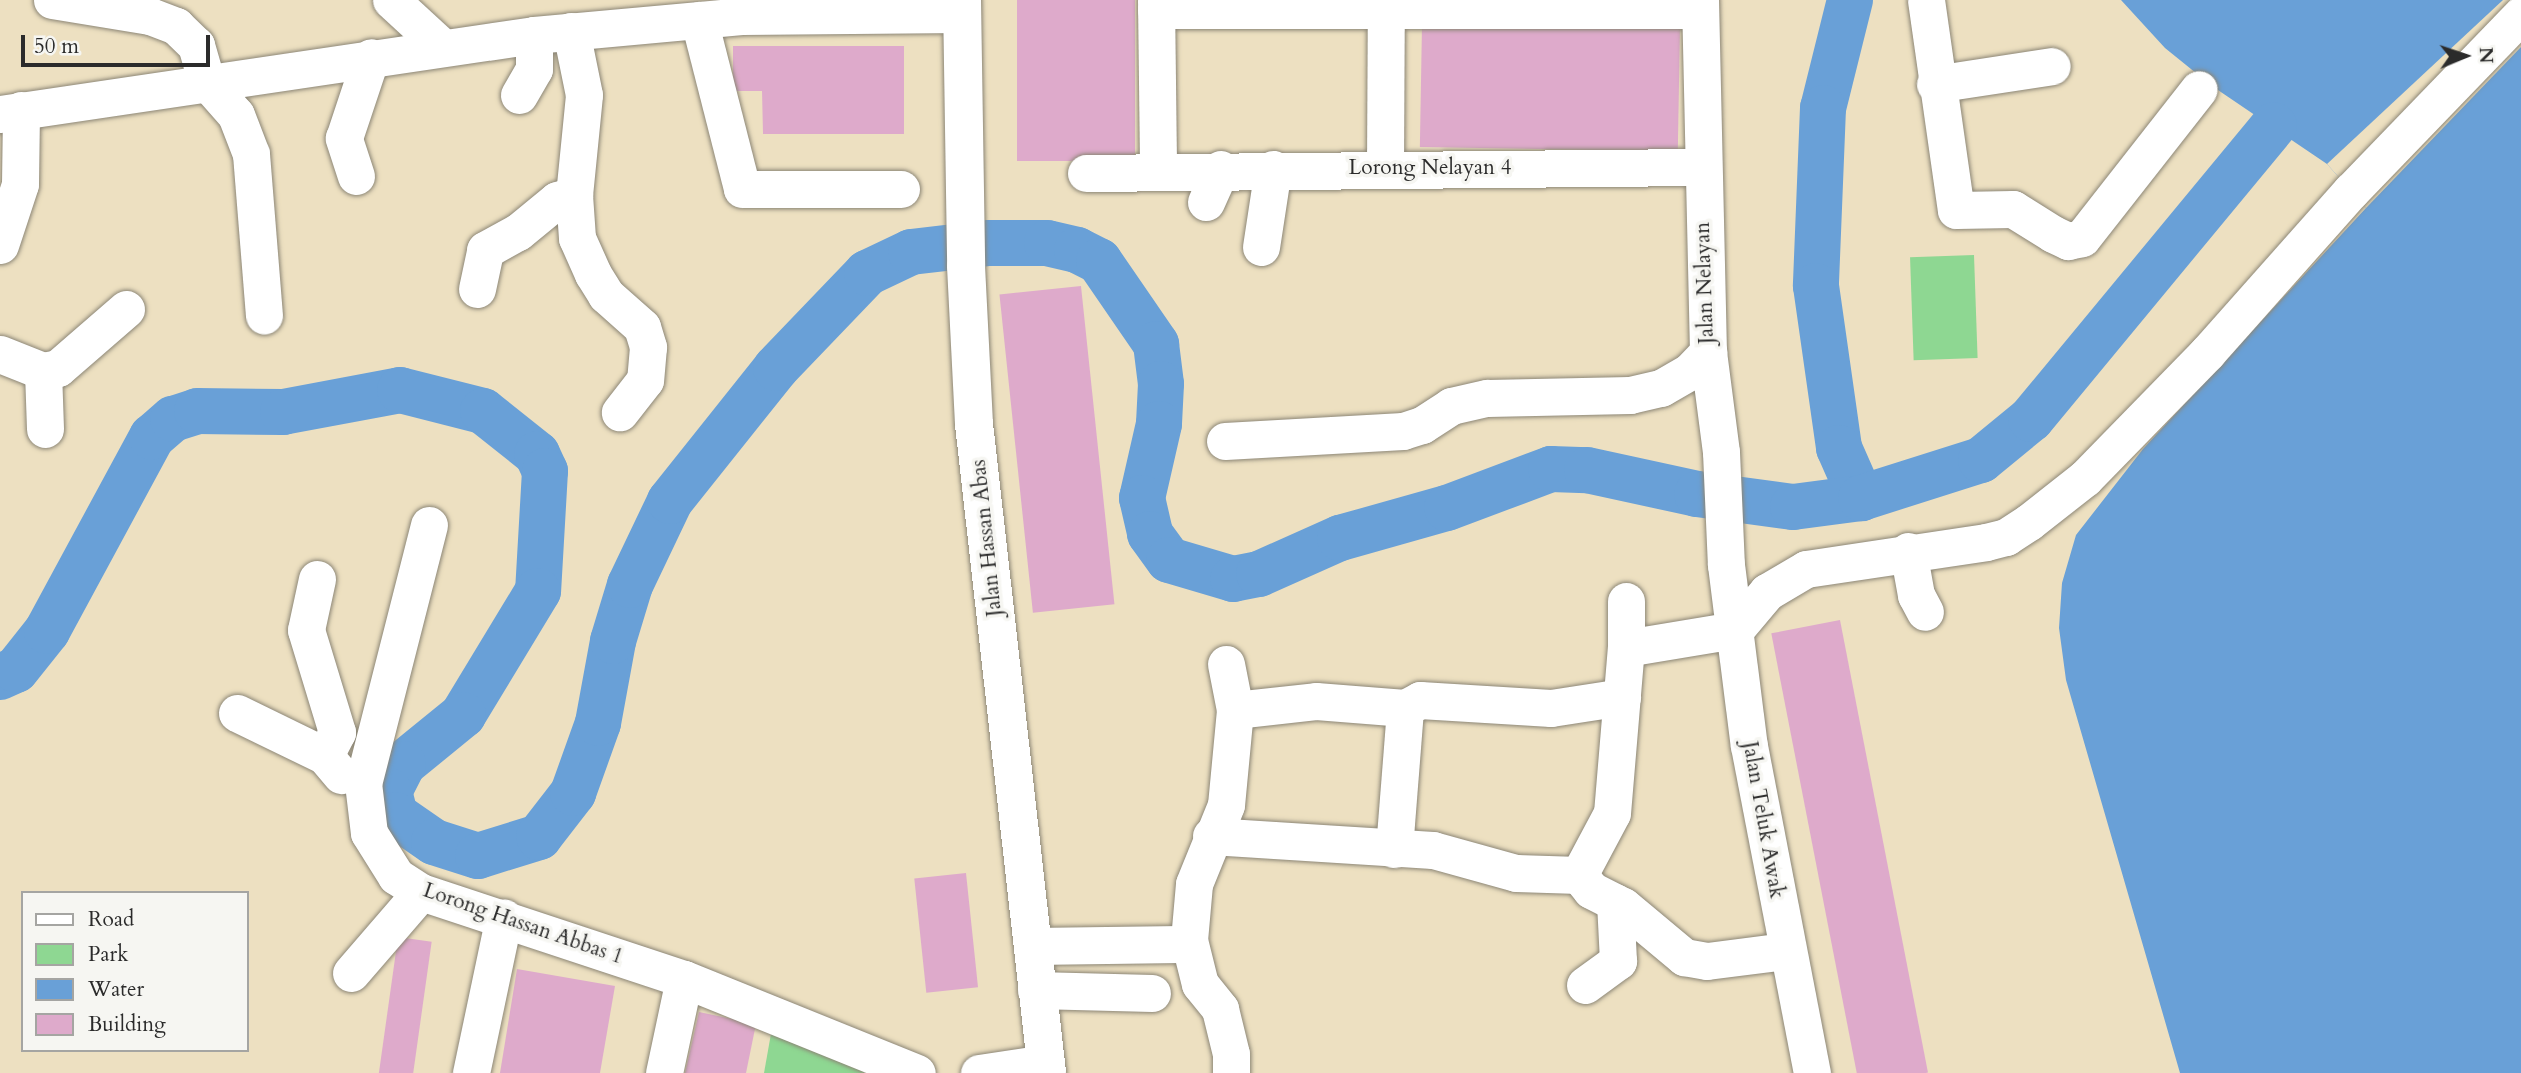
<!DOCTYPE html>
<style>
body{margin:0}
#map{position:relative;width:2521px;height:1073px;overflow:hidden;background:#ede0c1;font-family:Cardo,serif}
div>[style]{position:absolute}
.green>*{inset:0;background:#8ed792;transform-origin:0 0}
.water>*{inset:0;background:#69a0d7}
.pier>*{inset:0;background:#ede0c1}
.river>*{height:46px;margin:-23px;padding:0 23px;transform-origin:23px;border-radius:23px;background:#69a0d7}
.building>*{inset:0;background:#deaacb;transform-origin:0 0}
.roads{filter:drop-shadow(0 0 2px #8c8676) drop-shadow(0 0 2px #8c8676)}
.minor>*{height:37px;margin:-18.5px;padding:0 18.5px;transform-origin:18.5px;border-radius:18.5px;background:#fff}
.major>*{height:38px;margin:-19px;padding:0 19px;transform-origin:19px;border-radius:19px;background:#fff}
span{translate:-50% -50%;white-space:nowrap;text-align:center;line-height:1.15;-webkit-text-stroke:7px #f6f6f2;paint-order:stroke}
.street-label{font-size:21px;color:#2b2b2b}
.legend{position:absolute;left:21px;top:891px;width:228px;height:161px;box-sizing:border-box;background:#f6f6f2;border:2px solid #a5a5a2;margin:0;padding:9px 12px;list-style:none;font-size:21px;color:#2b2b2b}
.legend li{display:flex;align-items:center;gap:14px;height:35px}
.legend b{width:35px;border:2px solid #a5a5a2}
.north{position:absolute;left:2430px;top:21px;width:70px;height:70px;-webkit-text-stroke:5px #f6f6f2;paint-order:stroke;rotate:88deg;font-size:19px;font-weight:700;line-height:28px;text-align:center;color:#2b2b2b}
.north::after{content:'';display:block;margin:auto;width:24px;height:32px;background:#2b2b2b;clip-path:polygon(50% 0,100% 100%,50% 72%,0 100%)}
.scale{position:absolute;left:21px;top:35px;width:189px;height:32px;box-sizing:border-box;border:4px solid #2b2b2b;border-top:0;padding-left:9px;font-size:21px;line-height:24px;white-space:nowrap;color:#2b2b2b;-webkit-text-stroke:5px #f6f6f2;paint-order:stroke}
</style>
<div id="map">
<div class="green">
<div style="left:1974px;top:255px;width:103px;height:64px;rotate:88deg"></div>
<div style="clip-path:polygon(772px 1028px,864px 1066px,864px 1073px,764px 1073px)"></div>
</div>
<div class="water">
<div style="clip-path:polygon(2121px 0,2521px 0,2521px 1073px,2180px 1073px,2066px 680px,2059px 628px,2062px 583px,2076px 535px,2143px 449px,2366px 208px,2327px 164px,2212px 86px,2165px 48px)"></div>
</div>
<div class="pier">
<div style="clip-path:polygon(2503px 0,2521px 0,2521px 47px,2366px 208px,2327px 164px)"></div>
</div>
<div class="river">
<div style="left:1850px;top:0;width:111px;rotate:104deg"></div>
<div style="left:1823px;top:108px;width:178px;rotate:92.3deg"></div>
<div style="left:1816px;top:286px;width:164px;rotate:81.9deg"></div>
<div style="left:1839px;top:448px;width:55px;rotate:66.3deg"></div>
<div style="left:0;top:677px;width:17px;rotate:-24deg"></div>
<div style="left:16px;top:670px;width:50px;rotate:-51.5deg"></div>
<div style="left:47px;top:631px;width:221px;rotate:-61.6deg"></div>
<div style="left:152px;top:437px;width:28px;rotate:-41deg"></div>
<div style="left:173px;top:419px;width:25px;rotate:-18deg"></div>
<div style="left:197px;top:411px;width:86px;rotate:0.7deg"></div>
<div style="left:283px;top:412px;width:119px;rotate:-10.6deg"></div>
<div style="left:400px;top:390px;width:86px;rotate:14.2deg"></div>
<div style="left:483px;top:411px;width:69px;rotate:38.5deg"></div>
<div style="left:537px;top:454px;width:19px;rotate:65deg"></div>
<div style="left:545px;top:471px;width:120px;rotate:93.3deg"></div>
<div style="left:538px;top:591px;width:145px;rotate:121.2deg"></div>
<div style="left:463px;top:715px;width:77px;rotate:140.8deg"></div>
<div style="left:403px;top:764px;width:30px;rotate:117deg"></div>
<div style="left:389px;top:791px;width:25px;rotate:76deg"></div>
<div style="left:395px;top:815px;width:47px;rotate:34.7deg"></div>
<div style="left:434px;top:842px;width:46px;rotate:17.7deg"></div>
<div style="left:478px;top:856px;width:64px;rotate:-17.3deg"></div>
<div style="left:539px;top:837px;width:56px;rotate:-52.3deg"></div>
<div style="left:573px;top:793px;width:74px;rotate:-70.3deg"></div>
<div style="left:598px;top:723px;width:83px;rotate:-79.6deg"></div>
<div style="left:613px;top:641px;width:59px;rotate:-73.1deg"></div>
<div style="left:630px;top:585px;width:93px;rotate:-64.5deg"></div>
<div style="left:670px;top:501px;width:170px;rotate:-51.4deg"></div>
<div style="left:776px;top:368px;width:132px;rotate:-46.2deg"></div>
<div style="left:867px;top:273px;width:49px;rotate:-25.5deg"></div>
<div style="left:911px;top:252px;width:79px;rotate:-6.6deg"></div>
<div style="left:989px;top:243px;width:58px"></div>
<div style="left:1047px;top:243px;width:31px;rotate:13deg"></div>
<div style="left:1077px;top:250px;width:25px;rotate:27deg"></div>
<div style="left:1099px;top:261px;width:101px;rotate:55.5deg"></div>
<div style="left:1156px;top:344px;width:40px;rotate:82.9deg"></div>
<div style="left:1161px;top:384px;width:40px;rotate:92.9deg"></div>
<div style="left:1159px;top:424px;width:76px;rotate:102.9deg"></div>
<div style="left:1142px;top:498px;width:37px;rotate:77deg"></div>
<div style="left:1150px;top:534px;width:32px;rotate:54deg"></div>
<div style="left:1169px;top:560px;width:67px;rotate:16.5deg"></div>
<div style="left:1233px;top:579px;width:26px;rotate:-11deg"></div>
<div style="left:1259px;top:574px;width:89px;rotate:-24deg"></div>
<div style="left:1340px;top:538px;width:111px;rotate:-15.7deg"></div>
<div style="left:1447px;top:508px;width:111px;rotate:-20.6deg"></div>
<div style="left:1551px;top:469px;width:36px;rotate:2deg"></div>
<div style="left:1587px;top:470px;width:113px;rotate:12.3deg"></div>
<div style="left:1697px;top:494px;width:97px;rotate:7.7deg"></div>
<div style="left:1793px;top:507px;width:69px;rotate:-7.5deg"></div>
<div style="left:1861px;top:498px;width:126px;rotate:-17.6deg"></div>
<div style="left:1981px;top:460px;width:65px;rotate:-39.4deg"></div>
<div style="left:2031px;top:419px;width:381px;rotate:-50.4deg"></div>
</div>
<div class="building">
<div style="left:1017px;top:0;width:118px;height:161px"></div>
<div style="left:1422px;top:24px;width:258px;height:123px;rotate:1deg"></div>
<div style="clip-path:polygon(733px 46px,904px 46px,904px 134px,763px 134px,762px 91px,733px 91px)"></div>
<div style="left:1081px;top:286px;width:320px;height:82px;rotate:84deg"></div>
<div style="left:1840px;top:620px;width:461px;height:70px;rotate:79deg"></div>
<div style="left:966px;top:873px;width:115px;height:52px;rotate:84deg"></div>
<div style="left:398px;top:937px;width:34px;height:138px;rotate:8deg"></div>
<div style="clip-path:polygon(517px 969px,615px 986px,600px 1073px,500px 1073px)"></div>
<div style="clip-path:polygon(699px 1012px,756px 1024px,746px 1073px,685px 1073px)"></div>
</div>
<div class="roads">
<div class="minor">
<div style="left:52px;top:0;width:99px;rotate:9.3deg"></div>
<div style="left:150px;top:16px;width:28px;rotate:21deg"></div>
<div style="left:176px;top:26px;width:28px;rotate:44deg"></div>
<div style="left:196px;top:45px;width:37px;rotate:74deg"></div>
<div style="left:206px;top:81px;width:45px;rotate:48.6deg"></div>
<div style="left:236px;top:115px;width:42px;rotate:69deg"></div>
<div style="left:251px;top:154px;width:162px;rotate:85.4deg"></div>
<div style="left:391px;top:0;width:67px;rotate:42.6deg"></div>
<div style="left:1156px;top:0;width:169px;rotate:89.3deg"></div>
<div style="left:1700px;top:0;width:352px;rotate:88.7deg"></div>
<div style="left:1708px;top:352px;width:101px;rotate:82.6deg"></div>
<div style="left:1721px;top:452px;width:113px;rotate:87.5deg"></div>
<div style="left:1726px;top:565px;width:182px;rotate:82.8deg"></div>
<div style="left:1749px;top:746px;width:333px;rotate:79.1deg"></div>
<div style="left:1926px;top:0;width:212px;rotate:81.9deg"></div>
<div style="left:1956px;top:210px;width:57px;rotate:-1deg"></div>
<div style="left:2013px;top:209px;width:47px;rotate:32deg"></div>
<div style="left:2053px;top:234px;width:17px;rotate:25deg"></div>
<div style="left:2068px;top:241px;width:14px;rotate:-12deg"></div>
<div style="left:2082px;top:238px;width:189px;rotate:-51.9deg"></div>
<div style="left:1156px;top:10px;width:544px"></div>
<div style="left:699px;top:20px;width:174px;rotate:75.7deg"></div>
<div style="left:742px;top:189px;width:159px"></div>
<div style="left:571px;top:31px;width:65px;rotate:78.5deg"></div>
<div style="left:584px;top:95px;width:100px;rotate:95.7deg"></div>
<div style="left:574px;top:195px;width:43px;rotate:86deg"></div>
<div style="left:577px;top:238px;width:39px;rotate:66deg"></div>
<div style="left:593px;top:274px;width:25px;rotate:58deg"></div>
<div style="left:606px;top:295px;width:48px;rotate:41.6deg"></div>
<div style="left:642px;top:327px;width:21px;rotate:73deg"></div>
<div style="left:648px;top:347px;width:33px;rotate:95deg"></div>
<div style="left:645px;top:380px;width:41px;rotate:128deg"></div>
<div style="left:1935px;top:84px;width:118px;rotate:-8.7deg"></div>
<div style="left:519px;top:95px;width:30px;rotate:-60deg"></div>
<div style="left:534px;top:69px;width:34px;rotate:-90deg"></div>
<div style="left:0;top:114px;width:540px;rotate:-8.42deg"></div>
<div style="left:534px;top:35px;width:208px;rotate:-5.2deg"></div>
<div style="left:741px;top:16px;width:221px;rotate:-0.5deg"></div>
<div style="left:1385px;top:168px;width:168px;rotate:-89.7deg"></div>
<div style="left:1086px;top:173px;width:615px;rotate:-0.56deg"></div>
<div style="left:356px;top:176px;width:40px;rotate:-108deg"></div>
<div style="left:344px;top:138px;width:85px;rotate:-71.6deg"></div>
<div style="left:1206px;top:202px;width:36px;rotate:-66deg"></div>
<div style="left:0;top:245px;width:64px;rotate:-71.8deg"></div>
<div style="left:20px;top:184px;width:74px;rotate:-89.2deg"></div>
<div style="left:1261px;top:247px;width:79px;rotate:-81.3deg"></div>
<div style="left:477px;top:289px;width:40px;rotate:-78deg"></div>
<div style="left:485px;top:250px;width:38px;rotate:-29deg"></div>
<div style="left:518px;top:232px;width:50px;rotate:-39.4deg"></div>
<div style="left:557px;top:200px;width:18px;rotate:-16deg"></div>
<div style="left:0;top:354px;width:46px;rotate:21.6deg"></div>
<div style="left:43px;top:371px;width:15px;rotate:-11deg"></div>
<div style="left:58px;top:368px;width:90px;rotate:-40.9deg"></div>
<div style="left:43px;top:371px;width:58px;rotate:88deg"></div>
<div style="left:1225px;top:441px;width:178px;rotate:-3.2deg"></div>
<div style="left:1403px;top:431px;width:20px;rotate:-18deg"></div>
<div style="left:1422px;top:425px;width:35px;rotate:-33deg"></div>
<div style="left:1451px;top:406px;width:37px;rotate:-13deg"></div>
<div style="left:1487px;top:398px;width:143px;rotate:-1.2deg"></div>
<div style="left:1630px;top:395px;width:32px;rotate:-13deg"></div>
<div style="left:1661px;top:388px;width:32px;rotate:-30deg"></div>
<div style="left:1689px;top:372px;width:28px;rotate:-46deg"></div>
<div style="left:429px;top:525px;width:266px;rotate:104.3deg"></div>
<div style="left:363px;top:783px;width:50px;rotate:83.2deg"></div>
<div style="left:369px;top:833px;width:51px;rotate:57.9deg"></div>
<div style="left:396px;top:876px;width:30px;rotate:33deg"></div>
<div style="left:421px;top:892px;width:277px;rotate:18.3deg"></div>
<div style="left:684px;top:979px;width:251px;rotate:22deg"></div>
<div style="left:1908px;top:551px;width:45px;rotate:79.7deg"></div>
<div style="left:1916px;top:595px;width:19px;rotate:62deg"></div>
<div style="left:317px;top:579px;width:52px;rotate:102.2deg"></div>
<div style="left:306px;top:630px;width:107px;rotate:73.1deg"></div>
<div style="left:337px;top:732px;width:27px;rotate:117deg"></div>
<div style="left:1626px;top:648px;width:110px;rotate:-9.4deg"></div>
<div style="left:1735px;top:630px;width:50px;rotate:-49.9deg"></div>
<div style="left:1767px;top:592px;width:45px;rotate:-30.5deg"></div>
<div style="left:1806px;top:569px;width:182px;rotate:-8.5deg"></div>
<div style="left:1986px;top:542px;width:21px;rotate:-14deg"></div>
<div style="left:2006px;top:537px;width:27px;rotate:-33deg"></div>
<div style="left:2029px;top:522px;width:71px;rotate:-38.2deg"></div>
<div style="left:2085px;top:478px;width:175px;rotate:-45.7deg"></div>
<div style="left:2207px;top:353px;width:217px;rotate:-48.4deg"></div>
<div style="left:2351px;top:191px;width:245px;rotate:-46deg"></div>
<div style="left:1226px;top:664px;width:47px;rotate:78.9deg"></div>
<div style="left:1235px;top:710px;width:95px;rotate:95.4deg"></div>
<div style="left:1226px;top:805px;width:85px;rotate:112.1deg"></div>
<div style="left:1194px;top:884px;width:56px;rotate:95.1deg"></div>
<div style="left:1189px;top:940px;width:45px;rotate:76deg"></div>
<div style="left:1200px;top:984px;width:32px;rotate:51deg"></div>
<div style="left:1220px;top:1009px;width:46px;rotate:76.3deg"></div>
<div style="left:1231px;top:1054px;width:19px;rotate:90deg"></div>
<div style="left:1235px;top:710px;width:81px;rotate:-6.3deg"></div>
<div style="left:1316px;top:701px;width:89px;rotate:4.5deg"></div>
<div style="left:1405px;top:708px;width:17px;rotate:-28deg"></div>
<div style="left:1420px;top:700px;width:131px;rotate:3.5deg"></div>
<div style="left:1551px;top:708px;width:72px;rotate:-8.8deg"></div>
<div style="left:237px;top:713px;width:98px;rotate:26deg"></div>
<div style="left:325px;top:756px;width:25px;rotate:50deg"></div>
<div style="left:1211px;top:836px;width:222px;rotate:3.6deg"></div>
<div style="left:1433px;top:850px;width:86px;rotate:15.5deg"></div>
<div style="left:1516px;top:873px;width:63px;rotate:1.8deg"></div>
<div style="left:1579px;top:875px;width:19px;rotate:51deg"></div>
<div style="left:1591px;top:890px;width:36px;rotate:27deg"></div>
<div style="left:1623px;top:906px;width:80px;rotate:39.9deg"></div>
<div style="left:1684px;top:957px;width:23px;rotate:10deg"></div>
<div style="left:1707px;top:961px;width:80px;rotate:-7.2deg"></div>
<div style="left:1394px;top:849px;width:141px;rotate:-85.5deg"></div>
<div style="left:1579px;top:875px;width:70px;rotate:-62deg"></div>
<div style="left:1612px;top:813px;width:166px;rotate:-85.2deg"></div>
<div style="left:1626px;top:648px;width:47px;rotate:-90deg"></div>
<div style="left:1032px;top:946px;width:149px;rotate:-0.8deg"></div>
<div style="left:1181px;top:944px;width:9px;rotate:-27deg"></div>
<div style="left:351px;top:973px;width:107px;rotate:-49.2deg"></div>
<div style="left:1585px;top:985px;width:41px;rotate:-36deg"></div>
<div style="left:1618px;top:961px;width:59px;rotate:-92.9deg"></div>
<div style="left:1036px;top:990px;width:116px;rotate:1.5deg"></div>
<div style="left:471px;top:1073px;width:159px;rotate:-78.1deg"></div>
<div style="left:664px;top:1073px;width:96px;rotate:-78deg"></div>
<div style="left:979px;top:1073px;width:67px;rotate:-8.6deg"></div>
</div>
<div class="major">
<div style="left:962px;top:0;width:266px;rotate:89.1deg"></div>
<div style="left:966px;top:266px;width:158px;rotate:87.1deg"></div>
<div style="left:974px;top:424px;width:653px;rotate:83.58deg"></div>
</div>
</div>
<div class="street-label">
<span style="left:1430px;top:168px">Lorong Nelayan 4</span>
<span style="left:1705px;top:283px;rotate:-92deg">Jalan Nelayan</span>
<span style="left:987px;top:538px;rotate:-96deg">Jalan Hassan Abas</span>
<span style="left:1763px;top:820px;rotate:80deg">Jalan Teluk Awak</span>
<span style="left:523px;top:924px;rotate:19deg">Lorong Hassan Abbas 1</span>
</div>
<ul class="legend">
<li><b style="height:9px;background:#fff"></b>Road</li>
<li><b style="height:19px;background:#8ed792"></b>Park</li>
<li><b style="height:19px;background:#69a0d7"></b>Water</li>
<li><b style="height:19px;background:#deaacb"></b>Building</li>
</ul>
<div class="north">N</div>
<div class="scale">50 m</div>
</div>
